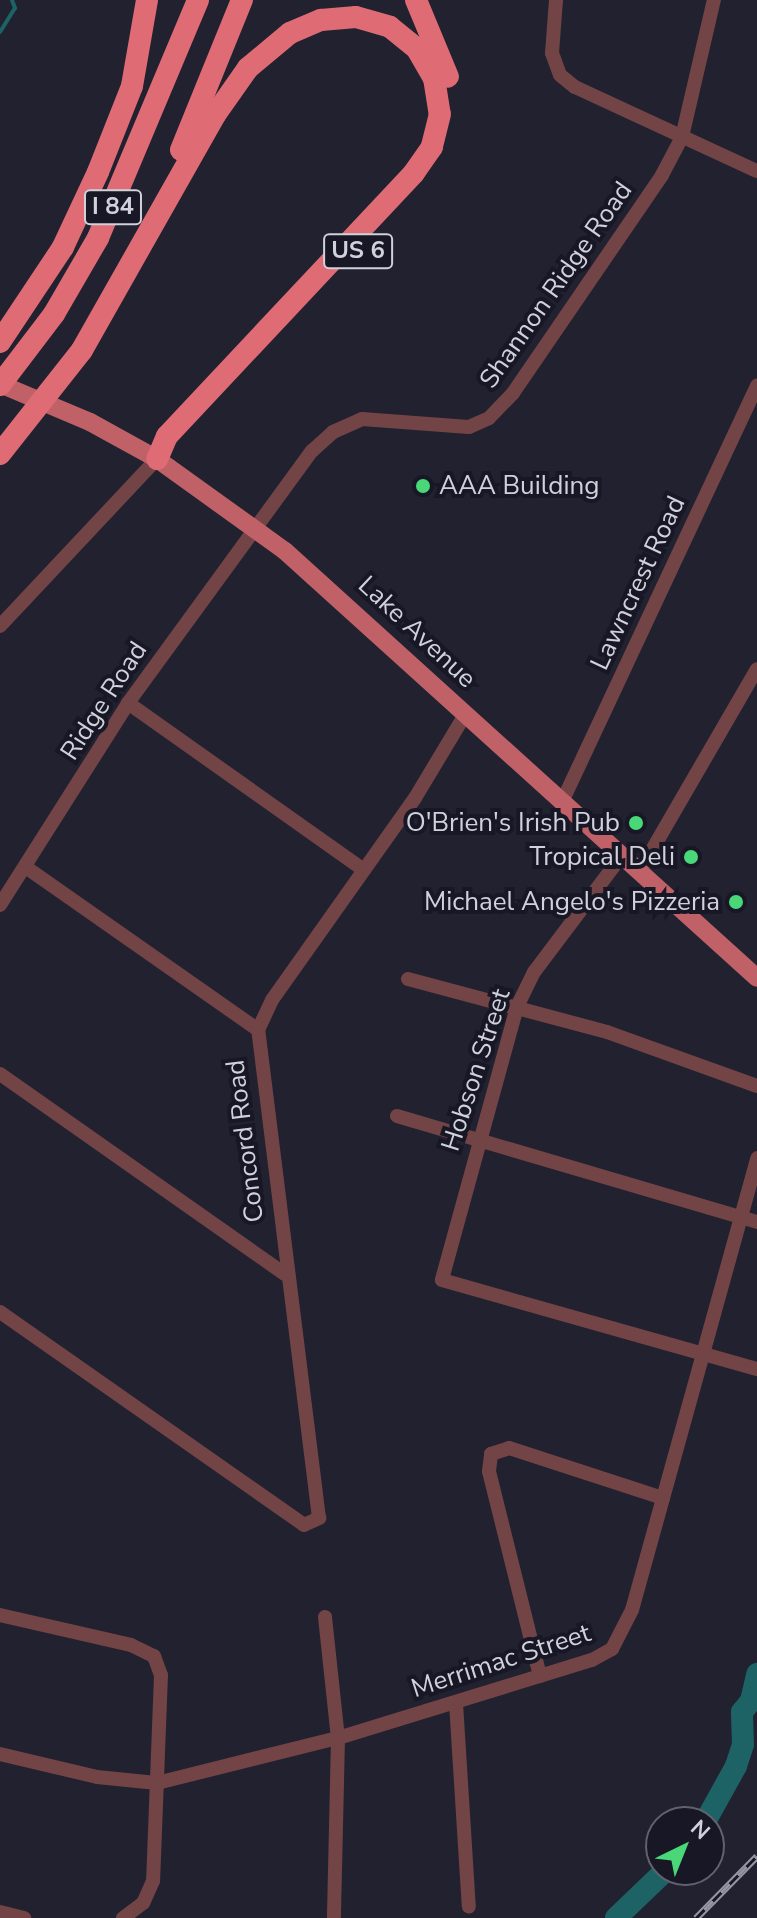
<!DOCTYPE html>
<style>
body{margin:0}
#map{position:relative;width:757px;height:1918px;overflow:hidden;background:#212130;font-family:"Nunito Sans",sans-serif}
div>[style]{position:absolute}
.stream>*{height:4px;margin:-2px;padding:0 2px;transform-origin:2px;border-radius:2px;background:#1d6366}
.river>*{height:22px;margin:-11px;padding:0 11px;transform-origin:11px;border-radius:11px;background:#1d6366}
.minor>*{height:14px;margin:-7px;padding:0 7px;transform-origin:7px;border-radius:7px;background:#724446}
.major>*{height:18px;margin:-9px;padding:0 9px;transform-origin:9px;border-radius:9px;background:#c06168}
.highway>*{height:22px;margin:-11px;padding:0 11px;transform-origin:11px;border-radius:11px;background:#df6c75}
.rail>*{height:7px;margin-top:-3.5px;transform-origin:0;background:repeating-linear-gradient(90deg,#181726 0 12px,#9696a2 0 24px);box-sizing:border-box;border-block:2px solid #9696a2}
.dots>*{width:22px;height:22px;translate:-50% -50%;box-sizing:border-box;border:4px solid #181726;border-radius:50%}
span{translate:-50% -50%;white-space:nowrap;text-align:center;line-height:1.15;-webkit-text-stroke:8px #181726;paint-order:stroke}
.shield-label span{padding:2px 6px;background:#181726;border:2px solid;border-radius:6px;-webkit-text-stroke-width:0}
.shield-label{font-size:24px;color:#d0d1db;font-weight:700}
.street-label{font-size:26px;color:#d0d1db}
.poi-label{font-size:26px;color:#d0d1db}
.left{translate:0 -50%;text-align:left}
.right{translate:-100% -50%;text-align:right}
.north{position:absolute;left:645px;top:1806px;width:80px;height:80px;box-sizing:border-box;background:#181726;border:2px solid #62616e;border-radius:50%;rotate:43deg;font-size:22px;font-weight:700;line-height:32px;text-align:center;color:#d0d1db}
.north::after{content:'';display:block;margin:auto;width:28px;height:36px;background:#49d778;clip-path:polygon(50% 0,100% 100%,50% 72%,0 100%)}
</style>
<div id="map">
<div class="stream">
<div style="left:0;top:32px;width:28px;rotate:-58deg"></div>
<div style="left:15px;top:8px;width:9px;rotate:-111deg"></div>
</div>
<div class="river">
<div style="left:705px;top:1822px;width:64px;rotate:-61deg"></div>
<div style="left:736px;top:1766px;width:23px;rotate:-72deg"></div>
<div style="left:743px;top:1744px;width:32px;rotate:-92deg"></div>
<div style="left:742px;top:1712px;width:14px;rotate:-51deg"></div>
<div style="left:751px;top:1701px;width:28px;rotate:-77deg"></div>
<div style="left:616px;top:1918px;width:69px;rotate:-43.8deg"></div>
</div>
<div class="minor">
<div style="left:556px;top:0;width:53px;rotate:94.3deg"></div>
<div style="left:552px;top:53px;width:23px;rotate:70deg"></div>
<div style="left:560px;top:75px;width:19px;rotate:39deg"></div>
<div style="left:575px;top:87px;width:200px;rotate:24.8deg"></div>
<div style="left:0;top:626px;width:229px;rotate:-46.8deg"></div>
<div style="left:128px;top:703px;width:289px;rotate:35.3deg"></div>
<div style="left:562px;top:802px;width:460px;rotate:-64.9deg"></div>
<div style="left:623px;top:854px;width:148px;rotate:127deg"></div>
<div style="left:534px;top:972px;width:39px;rotate:116deg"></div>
<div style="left:517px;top:1007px;width:283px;rotate:105.4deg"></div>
<div style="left:442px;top:1280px;width:327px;rotate:15.8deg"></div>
<div style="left:27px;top:868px;width:282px;rotate:35deg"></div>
<div style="left:641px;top:869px;width:231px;rotate:-59.9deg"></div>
<div style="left:0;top:905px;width:239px;rotate:-57.6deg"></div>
<div style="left:128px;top:703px;width:312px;rotate:-53.9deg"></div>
<div style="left:312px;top:451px;width:28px;rotate:-42deg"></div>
<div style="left:333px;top:432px;width:32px;rotate:-24deg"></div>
<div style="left:362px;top:419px;width:107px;rotate:4.3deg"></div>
<div style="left:469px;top:427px;width:22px;rotate:-24deg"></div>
<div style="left:489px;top:418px;width:35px;rotate:-46deg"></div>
<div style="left:513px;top:393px;width:264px;rotate:-55.6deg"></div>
<div style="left:662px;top:175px;width:43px;rotate:-62.2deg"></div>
<div style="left:682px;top:137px;width:141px;rotate:-76.9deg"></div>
<div style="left:408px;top:979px;width:206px;rotate:14.9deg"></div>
<div style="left:607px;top:1032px;width:159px;rotate:19.8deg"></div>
<div style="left:0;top:1074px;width:348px;rotate:35.1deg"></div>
<div style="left:397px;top:1116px;width:375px;rotate:16.4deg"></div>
<div style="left:0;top:1312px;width:371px;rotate:35deg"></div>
<div style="left:304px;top:1525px;width:17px;rotate:-25deg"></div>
<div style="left:319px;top:1518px;width:492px;rotate:-97.1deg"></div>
<div style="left:258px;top:1030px;width:33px;rotate:-65deg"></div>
<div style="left:272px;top:1000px;width:247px;rotate:-54.7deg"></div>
<div style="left:415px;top:798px;width:99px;rotate:-59deg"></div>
<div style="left:0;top:1615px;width:134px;rotate:12.9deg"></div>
<div style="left:131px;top:1645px;width:25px;rotate:26deg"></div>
<div style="left:154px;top:1656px;width:20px;rotate:70deg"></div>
<div style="left:161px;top:1675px;width:206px;rotate:92.2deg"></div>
<div style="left:153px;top:1881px;width:24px;rotate:114deg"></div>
<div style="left:143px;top:1903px;width:25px;rotate:143deg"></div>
<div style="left:325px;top:1617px;width:122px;rotate:83.9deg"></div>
<div style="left:338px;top:1738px;width:180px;rotate:91.3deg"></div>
<div style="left:540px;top:1676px;width:211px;rotate:-104deg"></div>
<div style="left:489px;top:1471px;width:17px;rotate:-83deg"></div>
<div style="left:491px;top:1454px;width:19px;rotate:-18deg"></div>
<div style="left:509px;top:1448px;width:162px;rotate:18deg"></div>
<div style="left:456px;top:1703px;width:204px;rotate:86.4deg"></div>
<div style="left:0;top:1754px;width:100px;rotate:13.3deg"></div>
<div style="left:97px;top:1777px;width:60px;rotate:5.7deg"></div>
<div style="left:157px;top:1783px;width:187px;rotate:-14deg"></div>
<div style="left:338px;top:1738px;width:266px;rotate:-17.1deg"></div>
<div style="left:592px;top:1660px;width:23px;rotate:-29deg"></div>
<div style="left:612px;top:1649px;width:44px;rotate:-62.9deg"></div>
<div style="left:632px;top:1610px;width:469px;rotate:-74.5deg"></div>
<div style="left:0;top:1912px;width:25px;rotate:14deg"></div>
</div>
<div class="major">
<div style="left:0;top:384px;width:98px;rotate:22.9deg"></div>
<div style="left:90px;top:422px;width:77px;rotate:28.9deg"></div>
<div style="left:157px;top:459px;width:158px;rotate:35.7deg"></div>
<div style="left:285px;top:551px;width:636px;rotate:42.13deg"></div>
</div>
<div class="highway">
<div style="left:416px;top:0;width:83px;rotate:67.4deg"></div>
<div style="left:181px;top:150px;width:162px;rotate:-67.9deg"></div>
<div style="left:0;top:342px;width:114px;rotate:-56.4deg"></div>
<div style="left:63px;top:247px;width:83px;rotate:-65deg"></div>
<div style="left:98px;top:172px;width:92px;rotate:-68.4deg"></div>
<div style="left:132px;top:86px;width:87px;rotate:-80.1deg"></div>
<div style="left:0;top:385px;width:89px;rotate:-52.7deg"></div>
<div style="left:54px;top:314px;width:88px;rotate:-59.9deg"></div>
<div style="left:98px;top:238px;width:258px;rotate:-67.2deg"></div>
<div style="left:0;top:454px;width:132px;rotate:-51.7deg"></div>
<div style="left:82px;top:350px;width:270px;rotate:-60.5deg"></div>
<div style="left:215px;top:115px;width:57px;rotate:-54.9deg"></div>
<div style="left:248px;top:68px;width:55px;rotate:-39.8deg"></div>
<div style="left:290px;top:33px;width:34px;rotate:-23deg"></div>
<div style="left:321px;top:20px;width:35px;rotate:-5deg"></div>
<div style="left:356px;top:17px;width:35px;rotate:16deg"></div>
<div style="left:390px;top:27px;width:35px;rotate:39deg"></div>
<div style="left:417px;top:49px;width:34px;rotate:60deg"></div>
<div style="left:434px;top:78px;width:36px;rotate:81deg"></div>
<div style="left:440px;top:114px;width:34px;rotate:104deg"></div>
<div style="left:432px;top:147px;width:32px;rotate:125deg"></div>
<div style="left:414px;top:173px;width:361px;rotate:133.2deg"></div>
<div style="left:167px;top:436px;width:25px;rotate:113deg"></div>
</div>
<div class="rail">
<div style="left:696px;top:1918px;width:87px;rotate:-45.5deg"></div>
</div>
<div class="dots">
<div style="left:423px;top:486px;background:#49d778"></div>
<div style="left:636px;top:823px;background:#49d778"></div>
<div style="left:691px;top:857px;background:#49d778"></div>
<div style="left:736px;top:902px;background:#49d778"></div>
</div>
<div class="shield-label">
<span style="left:113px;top:207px">I 84</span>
<span style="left:358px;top:251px">US 6</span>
</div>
<div class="street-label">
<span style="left:556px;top:285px;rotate:-55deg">Shannon Ridge Road</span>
<span style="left:638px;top:583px;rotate:-65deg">Lawncrest Road</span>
<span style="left:417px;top:632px;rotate:43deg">Lake Avenue</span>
<span style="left:104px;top:701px;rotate:-57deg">Ridge Road</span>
<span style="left:476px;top:1070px;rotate:-72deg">Hobson Street</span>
<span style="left:245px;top:1141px;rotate:-97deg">Concord Road</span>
<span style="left:501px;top:1661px;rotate:-18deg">Merrimac Street</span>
</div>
<div class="poi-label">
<span class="left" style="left:439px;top:486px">AAA Building</span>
<span class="right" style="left:620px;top:823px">O'Brien's Irish Pub</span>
<span class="right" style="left:675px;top:857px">Tropical Deli</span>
<span class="right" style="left:720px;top:902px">Michael Angelo's Pizzeria</span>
</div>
<div class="north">N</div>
</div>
